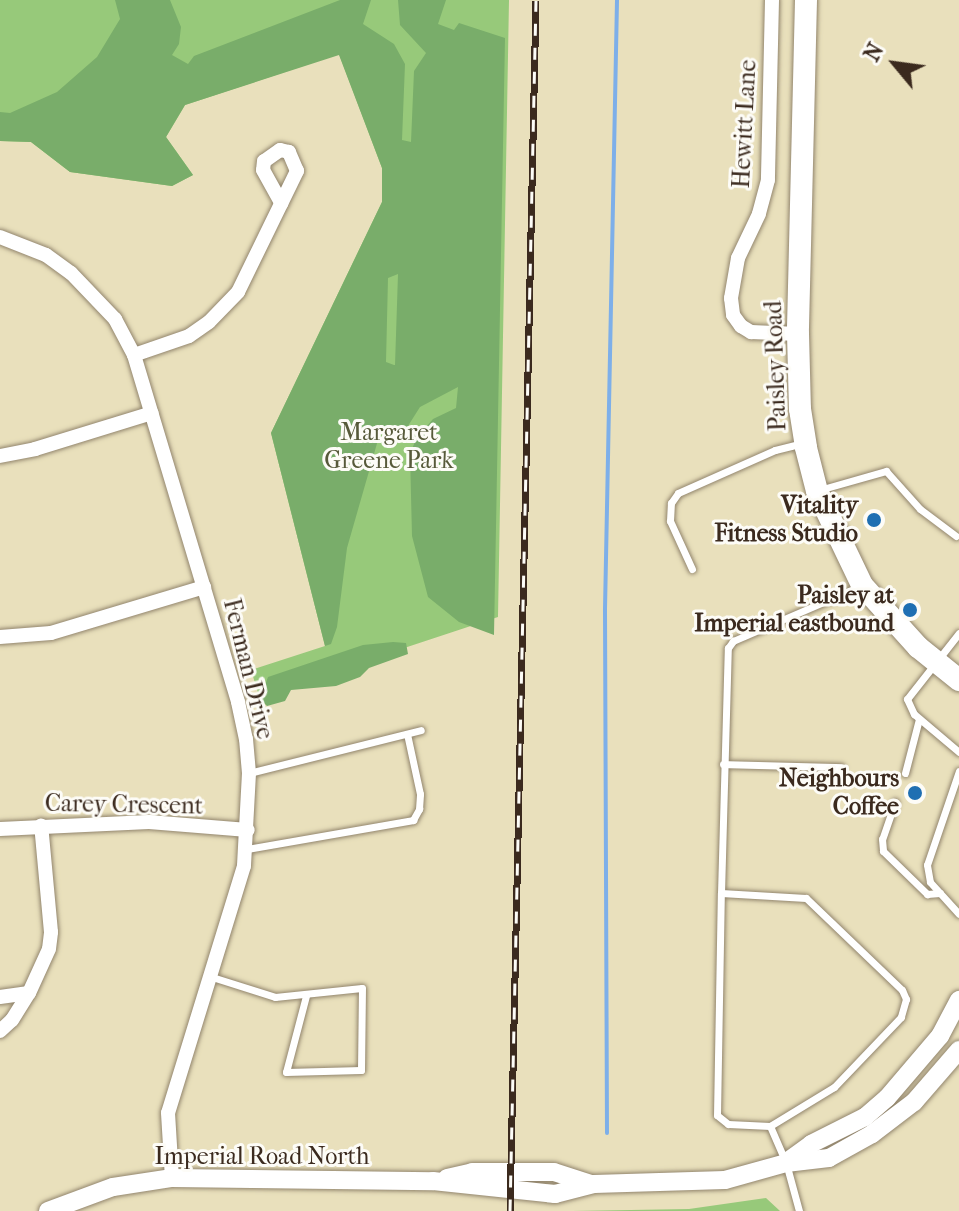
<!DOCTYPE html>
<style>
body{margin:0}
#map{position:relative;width:959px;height:1211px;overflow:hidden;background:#e9e0bc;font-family:"IM FELL French Canon",serif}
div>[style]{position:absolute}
.green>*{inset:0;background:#97c97a}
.forest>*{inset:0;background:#79ad6a}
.stream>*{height:4px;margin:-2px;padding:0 2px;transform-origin:2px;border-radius:2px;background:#7dafe9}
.roads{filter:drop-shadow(0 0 2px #92856d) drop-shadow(0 0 2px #92856d)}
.service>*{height:7px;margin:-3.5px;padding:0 3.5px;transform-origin:3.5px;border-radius:3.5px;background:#fff}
.minor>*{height:14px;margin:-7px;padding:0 7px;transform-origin:7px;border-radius:7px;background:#fff}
.tertiary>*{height:18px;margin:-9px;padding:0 9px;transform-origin:9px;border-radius:9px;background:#fff}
.secondary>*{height:22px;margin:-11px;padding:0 11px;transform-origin:11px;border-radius:11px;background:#fff}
.rail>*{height:7px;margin-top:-3.5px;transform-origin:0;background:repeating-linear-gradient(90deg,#fdfcf7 0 12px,#3b2a1e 0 24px);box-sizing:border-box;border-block:2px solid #3b2a1e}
.dots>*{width:22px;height:22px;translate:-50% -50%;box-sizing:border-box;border:4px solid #fdfcf7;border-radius:50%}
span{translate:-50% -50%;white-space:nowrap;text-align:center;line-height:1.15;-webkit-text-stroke:6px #fdfcf7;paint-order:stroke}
.street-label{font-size:24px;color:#3b2a1e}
.park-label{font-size:24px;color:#575a3a}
.poi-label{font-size:24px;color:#3b2a1e;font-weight:700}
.right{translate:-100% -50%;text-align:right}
.north{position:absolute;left:855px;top:24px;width:80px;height:80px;-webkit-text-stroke:6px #fdfcf7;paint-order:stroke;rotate:299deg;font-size:22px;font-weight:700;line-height:32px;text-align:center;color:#3b2a1e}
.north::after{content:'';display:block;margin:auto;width:28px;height:36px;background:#3b2a1e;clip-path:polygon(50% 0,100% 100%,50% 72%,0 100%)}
</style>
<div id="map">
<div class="green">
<div style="clip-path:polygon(0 0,509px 0,498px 617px,259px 696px,251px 670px,325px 646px,271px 433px,382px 202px,382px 168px,339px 54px,185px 105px,166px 137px,193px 175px,172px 186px,70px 172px,31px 142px,0 141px)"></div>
<div style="clip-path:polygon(766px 1198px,780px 1211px,572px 1211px,689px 1209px)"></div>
</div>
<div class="forest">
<div style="clip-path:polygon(evenodd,115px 0,170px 0,181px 27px,179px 44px,172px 55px,188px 64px,194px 56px,340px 0,371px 0,363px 24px,394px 44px,405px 64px,402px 140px,411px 142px,414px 71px,426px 53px,400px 25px,398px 0,446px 0,438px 24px,454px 30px,459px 23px,505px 38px,494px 635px,459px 622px,428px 597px,412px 536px,410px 454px,416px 439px,433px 419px,456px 408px,458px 387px,420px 407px,401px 437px,380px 433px,347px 548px,337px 627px,331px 644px,325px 646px,271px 433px,382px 202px,382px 168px,339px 55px,185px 105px,166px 137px,193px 175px,172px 186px,70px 172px,31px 142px,0 141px,0 112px,10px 113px,57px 92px,97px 57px,120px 19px,115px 0,398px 274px,395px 365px,394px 365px,386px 362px,388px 278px,398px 274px)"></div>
<div style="clip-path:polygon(393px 642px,406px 643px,408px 654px,369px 668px,360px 677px,336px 686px,291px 690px,285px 701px,267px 706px,260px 699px,268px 677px,363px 645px)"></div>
</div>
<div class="stream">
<div style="left:607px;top:1133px;width:524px;rotate:-90.22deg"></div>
<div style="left:605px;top:609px;width:609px;rotate:-88.87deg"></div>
</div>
<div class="roads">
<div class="service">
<div style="left:819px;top:490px;width:70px;rotate:-15.8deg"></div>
<div style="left:886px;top:471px;width:51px;rotate:48.2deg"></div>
<div style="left:920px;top:509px;width:45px;rotate:36.9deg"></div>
<div style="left:692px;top:569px;width:53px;rotate:-114.6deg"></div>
<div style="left:670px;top:521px;width:18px;rotate:-87deg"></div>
<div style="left:671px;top:503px;width:12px;rotate:-55deg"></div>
<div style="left:678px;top:493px;width:106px;rotate:-23.9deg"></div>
<div style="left:775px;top:450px;width:29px;rotate:-14deg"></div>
<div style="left:959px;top:633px;width:84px;rotate:128.2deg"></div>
<div style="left:907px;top:699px;width:17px;rotate:65deg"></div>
<div style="left:914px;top:714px;width:59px;rotate:40.2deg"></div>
<div style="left:723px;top:764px;width:118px;rotate:1.5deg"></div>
<div style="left:959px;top:771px;width:99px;rotate:108.8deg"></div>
<div style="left:927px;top:865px;width:17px;rotate:80deg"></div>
<div style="left:930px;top:882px;width:43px;rotate:47.8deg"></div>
<div style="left:249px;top:773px;width:177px;rotate:-14deg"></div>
<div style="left:905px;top:773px;width:56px;rotate:-75.5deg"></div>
<div style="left:895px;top:802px;width:39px;rotate:109deg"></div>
<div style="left:882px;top:839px;width:12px;rotate:85deg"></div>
<div style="left:883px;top:851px;width:62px;rotate:44.3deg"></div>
<div style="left:927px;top:894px;width:13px;rotate:-4deg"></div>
<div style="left:247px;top:849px;width:169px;rotate:-9.9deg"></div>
<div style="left:413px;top:820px;width:13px;rotate:-61deg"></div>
<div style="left:419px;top:809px;width:15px;rotate:-86deg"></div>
<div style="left:420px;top:794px;width:61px;rotate:-102.2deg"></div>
<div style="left:721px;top:893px;width:85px;rotate:3.4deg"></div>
<div style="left:806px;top:898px;width:133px;rotate:43.8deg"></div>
<div style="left:902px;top:990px;width:10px;rotate:66deg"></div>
<div style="left:906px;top:999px;width:19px;rotate:106deg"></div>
<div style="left:901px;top:1017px;width:97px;rotate:133.7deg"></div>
<div style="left:834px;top:1087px;width:75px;rotate:148.6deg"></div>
<div style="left:770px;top:1126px;width:42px;rotate:-177.3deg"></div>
<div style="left:728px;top:1124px;width:14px;rotate:-141deg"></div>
<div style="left:717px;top:1115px;width:222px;rotate:-89deg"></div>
<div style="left:721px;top:893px;width:245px;rotate:-88.4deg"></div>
<div style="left:728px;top:648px;width:9px;rotate:-54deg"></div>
<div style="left:733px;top:641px;width:139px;rotate:-23.3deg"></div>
<div style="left:212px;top:977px;width:66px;rotate:17.6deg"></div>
<div style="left:275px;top:997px;width:87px;rotate:-5.9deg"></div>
<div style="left:362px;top:988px;width:82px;rotate:90.7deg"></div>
<div style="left:361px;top:1070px;width:75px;rotate:178.5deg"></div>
<div style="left:286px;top:1072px;width:79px;rotate:-75.3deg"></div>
<div style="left:770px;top:1126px;width:40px;rotate:66.6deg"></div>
<div style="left:786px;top:1163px;width:50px;rotate:74.8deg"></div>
</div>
<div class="minor">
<div style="left:772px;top:0;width:180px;rotate:91.3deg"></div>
<div style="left:768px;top:180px;width:35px;rotate:105deg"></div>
<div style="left:759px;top:214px;width:49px;rotate:115.5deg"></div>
<div style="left:738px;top:258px;width:41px;rotate:99.9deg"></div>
<div style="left:731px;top:298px;width:17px;rotate:83deg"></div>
<div style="left:733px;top:315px;width:14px;rotate:54deg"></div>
<div style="left:741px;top:326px;width:12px;rotate:31deg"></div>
<div style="left:751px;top:332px;width:47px;rotate:2.4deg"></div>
<div style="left:0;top:237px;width:49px;rotate:21.4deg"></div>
<div style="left:46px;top:255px;width:31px;rotate:36deg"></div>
<div style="left:71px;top:273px;width:64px;rotate:46.3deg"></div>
<div style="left:115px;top:319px;width:41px;rotate:62.2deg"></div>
<div style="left:134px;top:355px;width:362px;rotate:73.3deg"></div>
<div style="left:238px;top:702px;width:38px;rotate:78deg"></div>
<div style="left:246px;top:739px;width:34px;rotate:85deg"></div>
<div style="left:249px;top:773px;width:93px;rotate:93.1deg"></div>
<div style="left:244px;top:866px;width:258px;rotate:107.1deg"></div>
<div style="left:168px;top:1113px;width:65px;rotate:86.5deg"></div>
<div style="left:134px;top:355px;width:58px;rotate:-19.1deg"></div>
<div style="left:189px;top:336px;width:24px;rotate:-35deg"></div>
<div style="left:209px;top:322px;width:42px;rotate:-46deg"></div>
<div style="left:238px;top:292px;width:135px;rotate:-64deg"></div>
<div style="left:297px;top:171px;width:21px;rotate:-113deg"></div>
<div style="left:289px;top:152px;width:9px;rotate:-167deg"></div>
<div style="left:280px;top:150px;width:19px;rotate:145deg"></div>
<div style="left:264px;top:161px;width:9px;rotate:96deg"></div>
<div style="left:263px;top:170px;width:38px;rotate:61deg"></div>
<div style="left:0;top:456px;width:36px;rotate:-11deg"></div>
<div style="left:35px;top:449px;width:122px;rotate:-17.1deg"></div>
<div style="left:0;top:637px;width:51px;rotate:-4.5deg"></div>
<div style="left:51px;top:633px;width:160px;rotate:-16.7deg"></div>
<div style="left:0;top:829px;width:149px;rotate:-2.7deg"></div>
<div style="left:149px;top:822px;width:99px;rotate:4.6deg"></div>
<div style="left:0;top:997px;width:29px;rotate:-8deg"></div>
<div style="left:0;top:1031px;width:16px;rotate:-43deg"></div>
<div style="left:12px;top:1020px;width:32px;rotate:-58deg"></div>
<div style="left:29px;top:993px;width:48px;rotate:-65.6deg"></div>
<div style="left:49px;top:949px;width:17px;rotate:-83deg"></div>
<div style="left:51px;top:932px;width:107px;rotate:-95.3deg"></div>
</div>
<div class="tertiary">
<div style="left:788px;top:1161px;width:29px;rotate:-36deg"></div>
<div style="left:811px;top:1144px;width:60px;rotate:-26.6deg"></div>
<div style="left:865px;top:1117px;width:29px;rotate:-41deg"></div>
<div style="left:887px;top:1098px;width:82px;rotate:-49.5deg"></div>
<div style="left:940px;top:1036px;width:41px;rotate:-62.2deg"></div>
<div style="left:447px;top:1178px;width:26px;rotate:-13deg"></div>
<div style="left:472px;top:1172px;width:82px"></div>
<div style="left:554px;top:1172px;width:39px;rotate:18deg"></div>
<div style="left:48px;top:1211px;width:69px;rotate:-20.3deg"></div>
<div style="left:113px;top:1187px;width:60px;rotate:-8.7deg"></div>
<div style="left:172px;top:1178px;width:261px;rotate:0.7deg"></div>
<div style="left:433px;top:1181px;width:123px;rotate:6.1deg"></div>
<div style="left:555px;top:1194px;width:40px;rotate:-14.4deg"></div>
<div style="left:594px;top:1184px;width:131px;rotate:-1.7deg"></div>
<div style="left:725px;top:1180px;width:63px;rotate:-15.6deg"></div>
<div style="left:786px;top:1163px;width:43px;rotate:-6.6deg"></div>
<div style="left:829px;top:1158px;width:49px;rotate:-29.2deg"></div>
<div style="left:872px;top:1134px;width:53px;rotate:-37.3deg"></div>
<div style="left:914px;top:1102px;width:69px;rotate:-49.1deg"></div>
</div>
<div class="secondary">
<div style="left:806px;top:0;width:334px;rotate:91.4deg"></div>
<div style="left:798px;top:334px;width:75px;rotate:88.5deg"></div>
<div style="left:800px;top:409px;width:39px;rotate:81deg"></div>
<div style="left:806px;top:448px;width:44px;rotate:75.7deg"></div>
<div style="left:817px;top:491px;width:104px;rotate:64.4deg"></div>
<div style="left:862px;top:585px;width:84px;rotate:47.9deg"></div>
<div style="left:918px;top:647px;width:53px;rotate:38.8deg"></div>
</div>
</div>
<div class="rail">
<div style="left:510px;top:1211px;width:1211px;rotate:-88.77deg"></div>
</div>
<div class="dots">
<div style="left:874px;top:520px;background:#1f6fb2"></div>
<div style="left:910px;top:610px;background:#1f6fb2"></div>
<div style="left:915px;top:793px;background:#1f6fb2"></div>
</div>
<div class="street-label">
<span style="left:745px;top:124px;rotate:-87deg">Hewitt Lane</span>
<span style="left:776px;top:366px;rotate:-92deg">Paisley Road</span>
<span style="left:248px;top:669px;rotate:76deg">Ferman Drive</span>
<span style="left:124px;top:805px;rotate:1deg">Carey Crescent</span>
<span style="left:262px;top:1157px">Imperial Road North</span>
</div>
<div class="park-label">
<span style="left:389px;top:447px">Margaret<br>Greene Park</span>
</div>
<div class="poi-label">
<span class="right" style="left:858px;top:520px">Vitality<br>Fitness Studio</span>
<span class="right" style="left:894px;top:610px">Paisley at<br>Imperial eastbound</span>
<span class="right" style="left:899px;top:793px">Neighbours<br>Coffee</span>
</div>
<div class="north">N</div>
</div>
